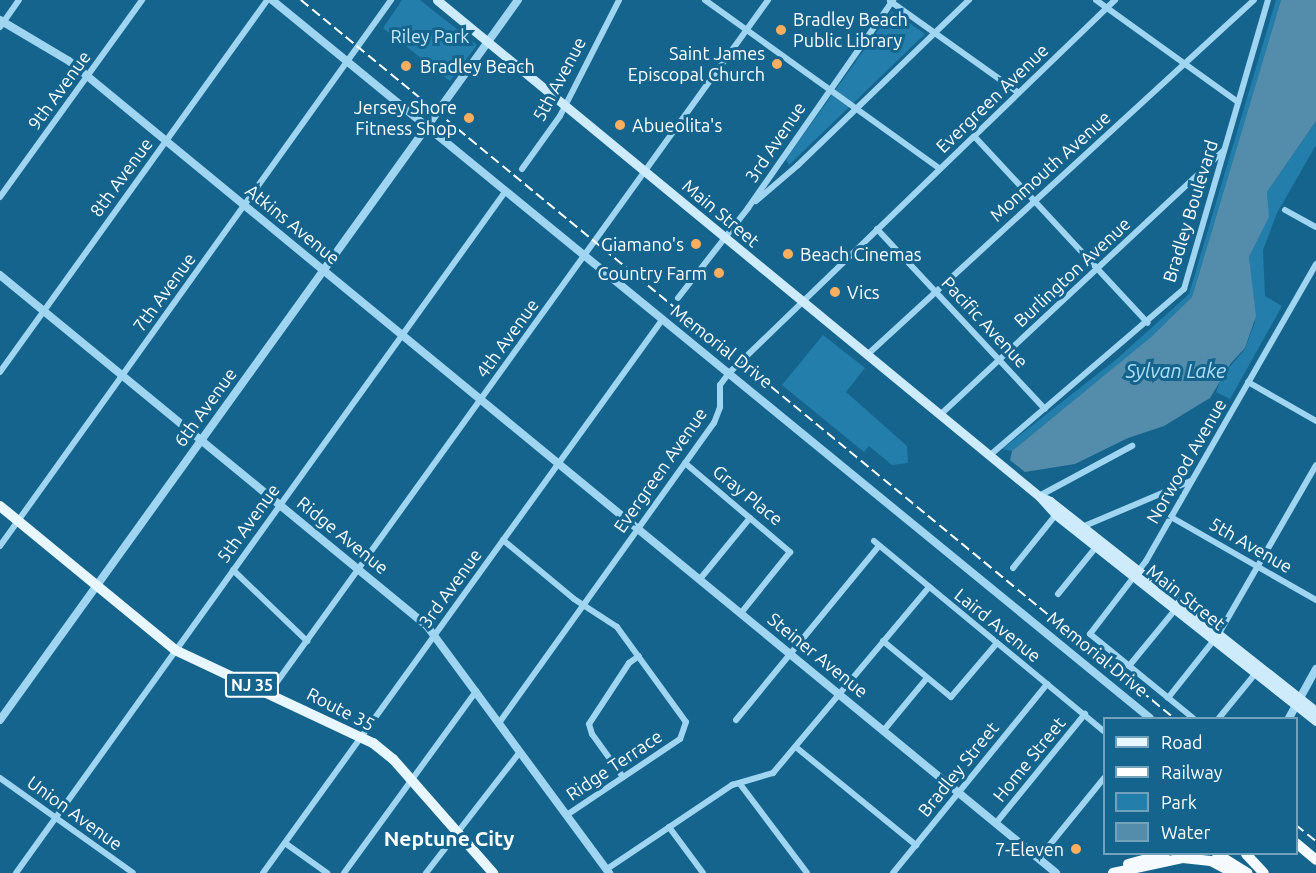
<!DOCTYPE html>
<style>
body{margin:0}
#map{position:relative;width:1316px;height:873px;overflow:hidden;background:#14648e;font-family:Ubuntu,sans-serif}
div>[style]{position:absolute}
.green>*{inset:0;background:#237eab}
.water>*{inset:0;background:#548dab}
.minor>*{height:6px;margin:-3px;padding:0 3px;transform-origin:3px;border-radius:3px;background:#9fd5f1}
.tertiary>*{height:8px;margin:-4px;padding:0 4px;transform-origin:4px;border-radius:4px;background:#9fd5f1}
.secondary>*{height:9px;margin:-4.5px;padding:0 4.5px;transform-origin:4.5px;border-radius:4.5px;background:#cdebfb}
.primary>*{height:10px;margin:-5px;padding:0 5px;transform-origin:5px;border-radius:5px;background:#e8f6ff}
.trunk>*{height:10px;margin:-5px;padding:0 5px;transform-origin:5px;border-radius:5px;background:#f4faff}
.rail>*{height:1.5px;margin-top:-0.75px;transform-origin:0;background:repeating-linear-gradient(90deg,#fff 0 10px,transparent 0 14.5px)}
.dots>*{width:16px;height:16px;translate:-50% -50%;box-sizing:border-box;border:3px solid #14648e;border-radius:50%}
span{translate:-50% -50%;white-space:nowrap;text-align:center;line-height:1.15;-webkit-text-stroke:6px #14648e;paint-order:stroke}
.shield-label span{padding:2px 4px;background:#14648e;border:2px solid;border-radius:4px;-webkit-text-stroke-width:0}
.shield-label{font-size:16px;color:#fff;font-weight:700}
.poi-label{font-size:18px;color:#fff}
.left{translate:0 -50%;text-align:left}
.right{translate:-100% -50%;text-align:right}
.park-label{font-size:18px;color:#c6eafc}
.street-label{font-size:18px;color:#fff}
.water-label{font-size:20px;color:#afe0f8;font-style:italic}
.quarter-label{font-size:21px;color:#fff;font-weight:700}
.legend{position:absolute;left:1103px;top:717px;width:195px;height:138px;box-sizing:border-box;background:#14648e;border:2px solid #72a2bb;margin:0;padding:8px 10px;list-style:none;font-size:18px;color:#fff}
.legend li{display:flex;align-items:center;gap:12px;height:30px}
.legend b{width:30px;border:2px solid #72a2bb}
</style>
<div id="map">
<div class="green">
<div style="clip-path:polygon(402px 0,420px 0,477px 45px,450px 81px,383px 28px)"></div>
<div style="clip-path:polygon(1276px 0,1281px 0,1192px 297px,1151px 337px,1012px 451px,1002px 449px,1118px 358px,1189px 294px)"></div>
<div style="clip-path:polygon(892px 11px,925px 34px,789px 165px,786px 159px)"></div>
<div style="clip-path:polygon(1316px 121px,1316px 145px,1277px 213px,1263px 250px,1265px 296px,1282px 306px,1230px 399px,1216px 392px,1222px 376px,1245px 349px,1255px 322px,1249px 257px,1268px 217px,1267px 192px)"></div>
<div style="clip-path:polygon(823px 335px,865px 368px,846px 392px,907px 446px,908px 463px,892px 465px,869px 446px,864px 452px,782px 385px)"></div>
</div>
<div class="water">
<div style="clip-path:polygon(1281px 0,1316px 0,1316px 121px,1267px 192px,1269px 217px,1249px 257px,1256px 316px,1245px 348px,1231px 363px,1210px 398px,1164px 426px,1128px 438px,1075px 464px,1025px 472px,1010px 460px,1012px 451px,1151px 337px,1192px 297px)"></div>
</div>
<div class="minor">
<div style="left:705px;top:0;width:289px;rotate:35.7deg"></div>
<div style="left:1096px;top:0;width:175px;rotate:35.7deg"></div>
<div style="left:890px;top:1px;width:158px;rotate:35.5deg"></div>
<div style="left:0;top:27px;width:33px;rotate:-55deg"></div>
<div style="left:974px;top:136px;width:255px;rotate:47.1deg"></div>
<div style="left:522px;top:169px;width:65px;rotate:-54.4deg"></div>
<div style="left:560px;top:116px;width:130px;rotate:-63deg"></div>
<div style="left:0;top:197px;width:243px;rotate:-54.2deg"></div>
<div style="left:756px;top:201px;width:55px;rotate:-40.6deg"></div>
<div style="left:798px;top:165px;width:238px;rotate:-44deg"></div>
<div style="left:1285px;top:210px;width:35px;rotate:29deg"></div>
<div style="left:877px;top:229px;width:246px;rotate:47deg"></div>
<div style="left:678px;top:298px;width:114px;rotate:-52.1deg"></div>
<div style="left:748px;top:208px;width:254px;rotate:-55.1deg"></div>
<div style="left:867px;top:355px;width:525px;rotate:-42.53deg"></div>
<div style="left:0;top:372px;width:458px;rotate:-54.3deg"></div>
<div style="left:1248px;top:382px;width:78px;rotate:29.8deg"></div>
<div style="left:940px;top:415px;width:388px;rotate:-43deg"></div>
<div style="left:989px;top:456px;width:257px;rotate:-40.6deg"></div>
<div style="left:1184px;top:289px;width:301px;rotate:-73.8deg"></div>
<div style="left:685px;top:463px;width:138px;rotate:40.3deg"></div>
<div style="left:790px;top:552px;width:78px;rotate:128.8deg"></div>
<div style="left:1039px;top:496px;width:106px;rotate:-28.3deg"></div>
<div style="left:1171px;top:517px;width:167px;rotate:29.8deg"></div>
<div style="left:1082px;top:527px;width:118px;rotate:-22.9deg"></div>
<div style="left:503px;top:540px;width:92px;rotate:39.7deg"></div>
<div style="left:574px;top:599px;width:51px;rotate:33.1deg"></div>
<div style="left:617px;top:627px;width:117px;rotate:54deg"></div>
<div style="left:686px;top:722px;width:18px;rotate:109deg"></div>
<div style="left:680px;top:739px;width:136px;rotate:146.1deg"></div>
<div style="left:874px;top:541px;width:298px;rotate:39.6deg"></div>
<div style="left:0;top:546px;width:672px;rotate:-54.39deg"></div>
<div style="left:1013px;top:568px;width:72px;rotate:-51.2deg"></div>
<div style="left:233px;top:570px;width:103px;rotate:43.8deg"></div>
<div style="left:700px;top:579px;width:79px;rotate:-50.7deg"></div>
<div style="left:1058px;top:594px;width:60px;rotate:-51deg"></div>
<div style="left:883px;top:641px;width:88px;rotate:39.5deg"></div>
<div style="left:951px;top:697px;width:71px;rotate:-49.6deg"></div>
<div style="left:1129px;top:666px;width:71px;rotate:-50.7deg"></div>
<div style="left:269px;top:693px;width:854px;rotate:-54.24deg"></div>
<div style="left:1168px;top:698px;width:80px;rotate:-51.6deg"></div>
<div style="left:1218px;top:635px;width:196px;rotate:-60deg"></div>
<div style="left:1193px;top:718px;width:133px;rotate:-140.8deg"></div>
<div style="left:1090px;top:634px;width:92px;rotate:-52.5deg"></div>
<div style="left:1146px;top:561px;width:342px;rotate:-60.2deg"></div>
<div style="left:1219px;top:718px;width:57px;rotate:-50.7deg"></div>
<div style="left:736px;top:720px;width:225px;rotate:-50.6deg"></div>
<div style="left:499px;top:723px;width:369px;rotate:-54.4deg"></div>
<div style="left:714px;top:423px;width:17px;rotate:-69deg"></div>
<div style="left:720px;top:407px;width:22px;rotate:-90deg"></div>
<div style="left:720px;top:385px;width:15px;rotate:-53deg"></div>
<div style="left:729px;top:373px;width:537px;rotate:-44.02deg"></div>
<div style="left:884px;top:730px;width:67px;rotate:-50.4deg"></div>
<div style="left:797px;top:748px;width:154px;rotate:39.2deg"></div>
<div style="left:623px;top:777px;width:53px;rotate:-125.8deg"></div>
<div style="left:592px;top:734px;width:10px;rotate:-107deg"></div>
<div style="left:589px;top:724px;width:73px;rotate:-56.7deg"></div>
<div style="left:629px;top:663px;width:12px;rotate:-35deg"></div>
<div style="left:0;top:778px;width:163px;rotate:35.5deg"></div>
<div style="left:740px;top:784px;width:111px;rotate:53deg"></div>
<div style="left:996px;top:823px;width:141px;rotate:-50.8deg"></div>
<div style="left:669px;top:827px;width:57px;rotate:53.5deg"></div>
<div style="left:285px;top:843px;width:52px;rotate:35.5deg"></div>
<div style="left:1039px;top:858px;width:103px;rotate:-50.9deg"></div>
<div style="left:607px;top:869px;width:151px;rotate:-33.9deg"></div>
<div style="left:732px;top:785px;width:43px;rotate:-16.3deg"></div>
<div style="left:773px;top:773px;width:243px;rotate:-50deg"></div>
<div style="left:16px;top:873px;width:838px;rotate:-54.32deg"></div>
<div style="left:263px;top:873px;width:682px;rotate:-54.19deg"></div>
<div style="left:344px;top:873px;width:225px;rotate:-54deg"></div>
<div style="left:426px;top:873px;width:153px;rotate:-52.2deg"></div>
<div style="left:893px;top:873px;width:244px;rotate:-50.8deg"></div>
</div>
<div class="tertiary">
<div style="left:272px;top:0;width:1134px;rotate:39.28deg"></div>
<div style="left:0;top:20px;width:80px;rotate:30.7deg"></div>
<div style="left:69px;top:61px;width:1278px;rotate:39.44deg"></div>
<div style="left:0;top:275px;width:553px;rotate:39.42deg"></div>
<div style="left:427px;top:626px;width:307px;rotate:53.6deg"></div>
<div style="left:1289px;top:718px;width:56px;rotate:-61.1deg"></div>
<div style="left:0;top:720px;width:887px;rotate:-54.27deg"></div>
</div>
<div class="secondary">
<div style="left:437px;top:0;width:780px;rotate:39.49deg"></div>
<div style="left:1039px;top:496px;width:25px;rotate:48deg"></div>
<div style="left:1056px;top:515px;width:332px;rotate:38.4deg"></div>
<div style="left:1039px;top:496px;width:12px;rotate:24deg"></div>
<div style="left:1050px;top:501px;width:339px;rotate:38.3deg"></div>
</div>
<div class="primary">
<div style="left:0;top:506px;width:227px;rotate:39.4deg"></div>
<div style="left:175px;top:650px;width:219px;rotate:25.2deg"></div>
<div style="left:373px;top:743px;width:26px;rotate:39deg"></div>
<div style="left:393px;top:759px;width:152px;rotate:48.7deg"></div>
</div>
<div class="trunk">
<div style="left:1296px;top:843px;width:26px;rotate:40deg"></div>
<div style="left:1217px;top:854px;width:36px;rotate:32deg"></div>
<div style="left:1246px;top:854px;width:26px;rotate:47deg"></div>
<div style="left:1128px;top:864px;width:38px;rotate:-15deg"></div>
<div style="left:1113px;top:873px;width:72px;rotate:-12.1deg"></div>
<div style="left:1183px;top:858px;width:28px;rotate:6deg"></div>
<div style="left:1211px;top:861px;width:26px;rotate:28deg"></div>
</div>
<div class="rail">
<div style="left:301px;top:0;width:1130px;rotate:39.44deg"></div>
<div style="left:1296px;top:825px;width:26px;rotate:39deg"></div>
</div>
<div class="dots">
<div style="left:781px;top:30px;background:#ffae5e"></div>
<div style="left:777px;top:64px;background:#ffae5e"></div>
<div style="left:406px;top:66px;background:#ffae5e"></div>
<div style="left:469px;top:118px;background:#ffae5e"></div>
<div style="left:620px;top:125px;background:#ffae5e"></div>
<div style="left:696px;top:244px;background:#ffae5e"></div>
<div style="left:788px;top:254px;background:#ffae5e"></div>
<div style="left:719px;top:273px;background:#ffae5e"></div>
<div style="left:835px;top:292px;background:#ffae5e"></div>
<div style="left:1076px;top:849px;background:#ffae5e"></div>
</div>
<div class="shield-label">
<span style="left:252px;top:685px">NJ 35</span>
</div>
<div class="poi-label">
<span class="left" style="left:793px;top:30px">Bradley Beach<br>Public Library</span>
<span class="right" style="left:765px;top:64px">Saint James<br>Episcopal Church</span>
<span class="left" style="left:420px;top:66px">Bradley Beach</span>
<span class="right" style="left:457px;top:118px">Jersey Shore<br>Fitness Shop</span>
<span class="left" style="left:632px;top:125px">Abueolita's</span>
<span class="right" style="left:684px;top:244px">Giamano's</span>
<span class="left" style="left:800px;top:254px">Beach Cinemas</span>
<span class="right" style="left:707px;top:273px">Country Farm</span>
<span class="left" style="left:847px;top:292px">Vics</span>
<span class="right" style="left:1064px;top:849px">7-Eleven</span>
</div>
<div class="park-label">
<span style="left:430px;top:36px">Riley Park</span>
</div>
<div class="street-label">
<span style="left:559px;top:79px;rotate:-62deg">5th Avenue</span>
<span style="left:59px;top:90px;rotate:-54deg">9th Avenue</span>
<span style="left:992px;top:98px;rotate:-44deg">Evergreen Avenue</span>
<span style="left:775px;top:142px;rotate:-56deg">3rd Avenue</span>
<span style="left:1050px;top:166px;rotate:-42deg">Monmouth Avenue</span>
<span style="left:121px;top:177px;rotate:-54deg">8th Avenue</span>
<span style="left:1190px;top:211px;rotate:-73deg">Bradley Boulevard</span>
<span style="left:721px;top:213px;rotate:40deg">Main Street</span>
<span style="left:293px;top:224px;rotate:39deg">Atkins Avenue</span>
<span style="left:1072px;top:272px;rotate:-43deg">Burlington Avenue</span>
<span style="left:164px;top:292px;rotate:-54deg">7th Avenue</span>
<span style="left:985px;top:322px;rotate:47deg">Pacific Avenue</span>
<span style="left:507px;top:338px;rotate:-54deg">4th Avenue</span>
<span style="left:722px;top:346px;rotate:38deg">Memorial Drive</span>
<span style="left:205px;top:407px;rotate:-54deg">6th Avenue</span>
<span style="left:1186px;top:461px;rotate:-60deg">Norwood Avenue</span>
<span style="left:660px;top:470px;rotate:-55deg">Evergreen Avenue</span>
<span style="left:748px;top:495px;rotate:39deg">Gray Place</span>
<span style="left:248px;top:523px;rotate:-54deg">5th Avenue</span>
<span style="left:343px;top:535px;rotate:39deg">Ridge Avenue</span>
<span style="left:1251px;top:545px;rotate:30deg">5th Avenue</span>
<span style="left:450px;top:588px;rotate:-54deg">3rd Avenue</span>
<span style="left:1186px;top:597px;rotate:38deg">Main Street</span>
<span style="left:998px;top:625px;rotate:39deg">Laird Avenue</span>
<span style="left:1098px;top:654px;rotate:39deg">Memorial Drive</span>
<span style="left:818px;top:655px;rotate:39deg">Steiner Avenue</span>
<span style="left:341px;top:709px;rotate:27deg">Route 35</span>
<span style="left:1029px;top:759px;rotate:-51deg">Home Street</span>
<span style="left:614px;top:765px;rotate:-34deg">Ridge Terrace</span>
<span style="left:958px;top:769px;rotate:-51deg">Bradley Street</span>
<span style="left:75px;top:813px;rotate:36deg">Union Avenue</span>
</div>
<div class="water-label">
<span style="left:1176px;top:370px">Sylvan Lake</span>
</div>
<div class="quarter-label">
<span style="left:449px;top:838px">Neptune City</span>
</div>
<ul class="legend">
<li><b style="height:8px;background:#e8f6ff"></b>Road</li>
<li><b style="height:8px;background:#fff"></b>Railway</li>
<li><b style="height:16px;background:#237eab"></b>Park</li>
<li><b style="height:16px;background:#548dab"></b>Water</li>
</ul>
</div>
